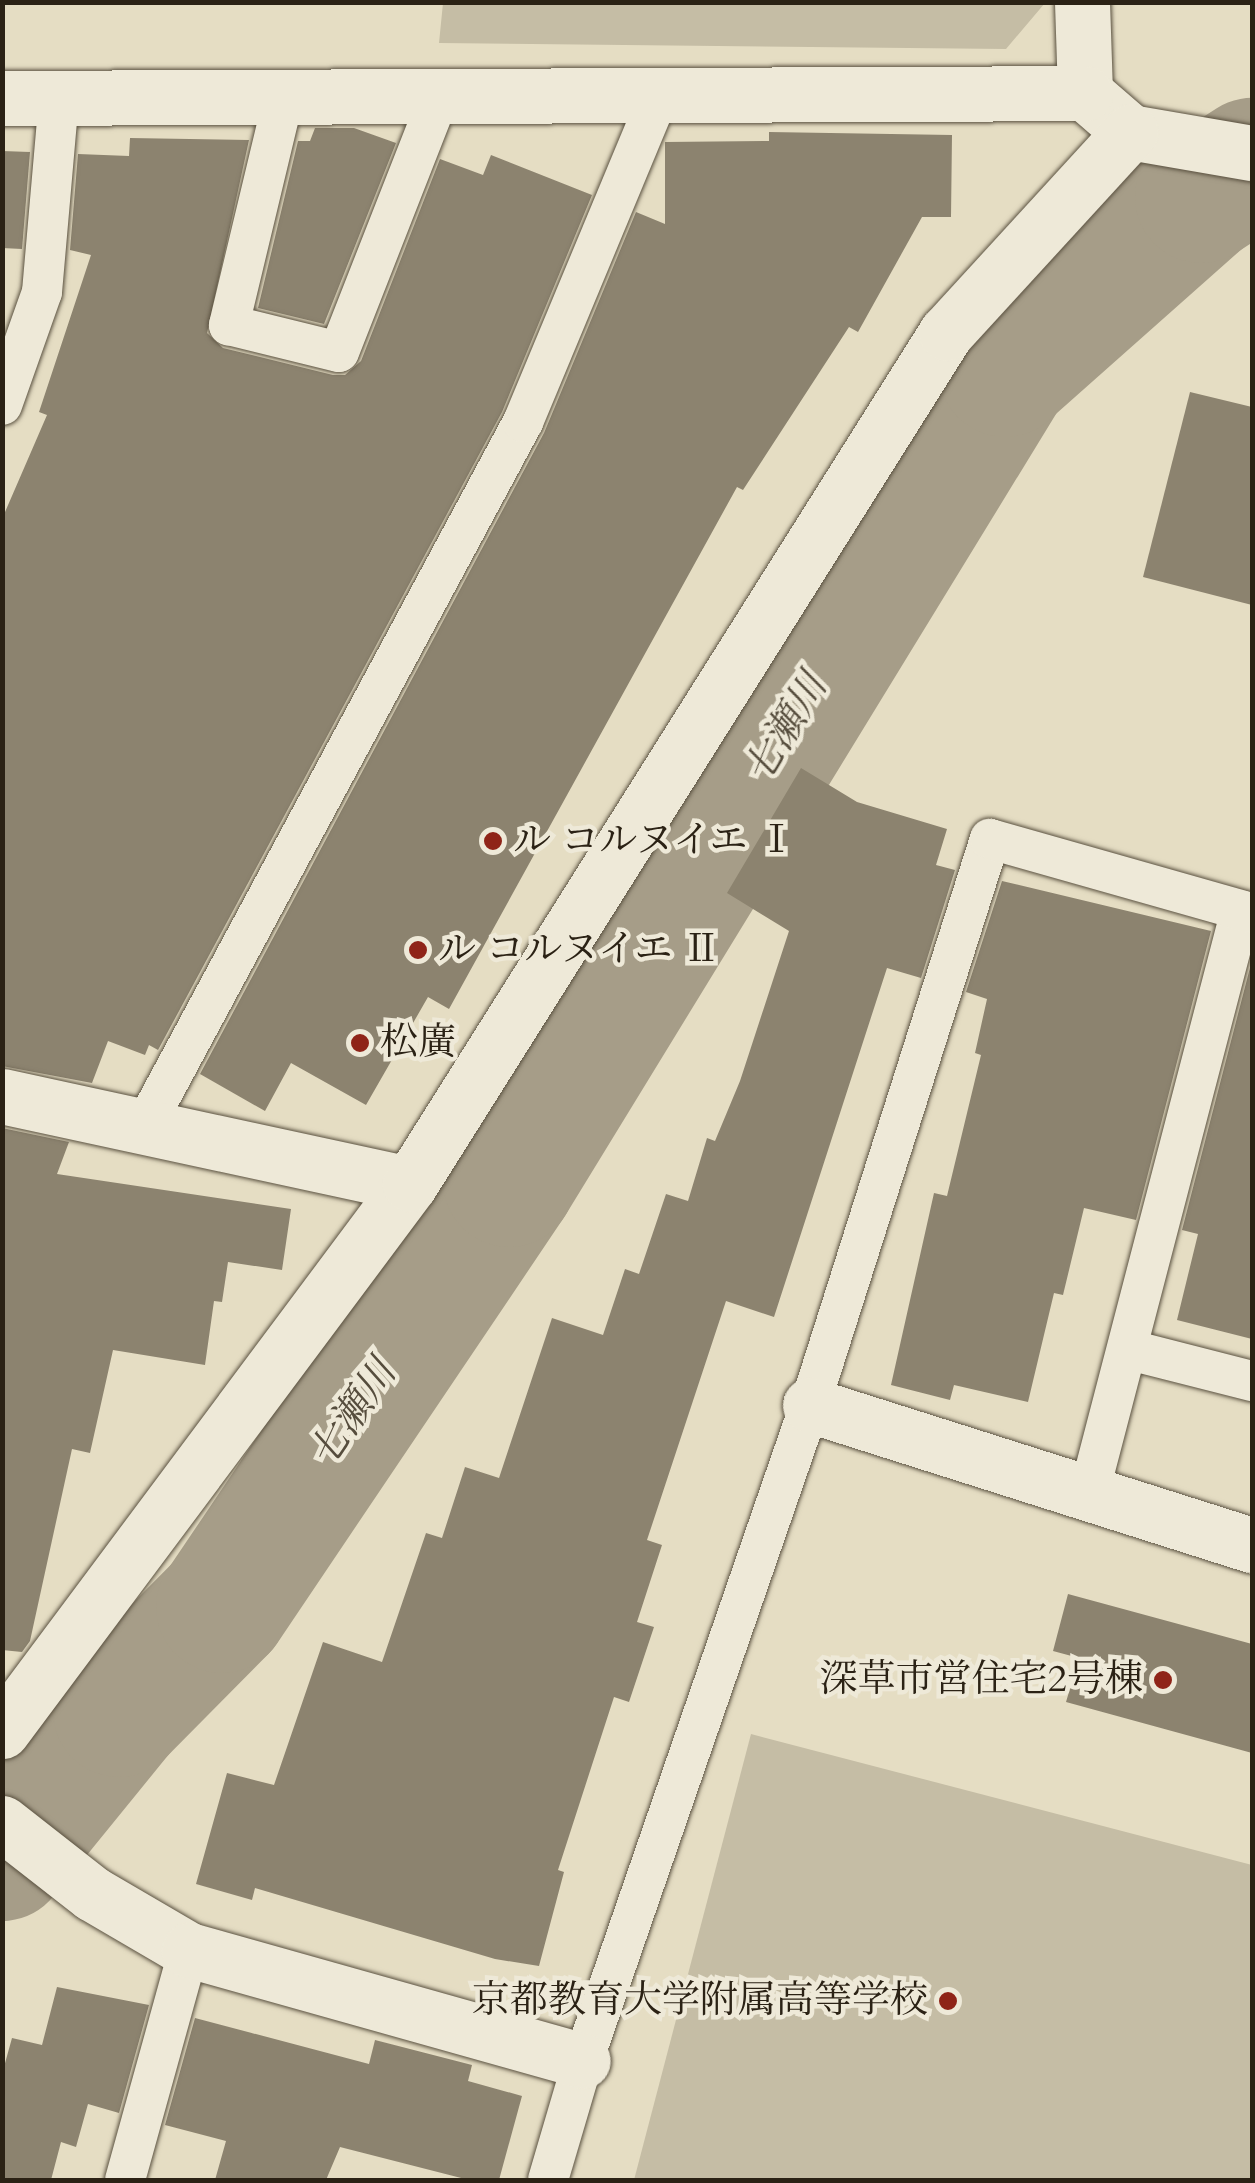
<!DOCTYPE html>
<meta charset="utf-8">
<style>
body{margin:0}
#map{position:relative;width:1255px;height:2183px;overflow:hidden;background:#e5ddc3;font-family:Cardo,"Noto Serif JP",serif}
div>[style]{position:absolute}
.green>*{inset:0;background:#c5bda5}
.river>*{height:132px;margin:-66px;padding:0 66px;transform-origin:66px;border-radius:66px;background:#a69d88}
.building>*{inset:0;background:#8c836f}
.roads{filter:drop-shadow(0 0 2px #5a5140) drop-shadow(0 0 2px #5a5140)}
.lane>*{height:40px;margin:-20px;padding:0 20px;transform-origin:20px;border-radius:20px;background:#eee9d8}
.street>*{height:55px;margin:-27.5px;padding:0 27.5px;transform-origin:27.5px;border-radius:27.5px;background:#eee9d8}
.dots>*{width:28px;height:28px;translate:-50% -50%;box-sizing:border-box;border:5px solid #eee9d8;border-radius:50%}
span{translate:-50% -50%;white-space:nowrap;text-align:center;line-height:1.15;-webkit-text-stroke:9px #eee9d8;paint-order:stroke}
.poi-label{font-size:38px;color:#2b2215}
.left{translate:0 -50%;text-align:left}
.right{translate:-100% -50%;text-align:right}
.water-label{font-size:40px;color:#564d3d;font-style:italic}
.frame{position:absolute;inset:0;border:5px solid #2b2215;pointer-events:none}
</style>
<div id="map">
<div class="green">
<div style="clip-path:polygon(443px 3px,443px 2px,1045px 3px,1006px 49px,439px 43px)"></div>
<div style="clip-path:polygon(751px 1734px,1252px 1865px,1252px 2180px,634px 2180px)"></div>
</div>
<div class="river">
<div style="left:2px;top:1855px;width:186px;rotate:-50.9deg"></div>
<div style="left:119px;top:1711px;width:146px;rotate:-45.3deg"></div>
<div style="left:222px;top:1607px;width:514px;rotate:-56.03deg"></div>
<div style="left:509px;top:1181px;width:950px;rotate:-58.52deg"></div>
<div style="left:1005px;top:371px;width:262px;rotate:-41.6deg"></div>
<div style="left:1201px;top:197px;width:61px;rotate:-32.9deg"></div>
</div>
<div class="building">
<div style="clip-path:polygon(315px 128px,354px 128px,396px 143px,324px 324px,258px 308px,298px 141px,310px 141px)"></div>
<div style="clip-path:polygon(769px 132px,952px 135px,951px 217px,922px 217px,858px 332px,849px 327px,743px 490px,737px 487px,449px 1009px,428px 997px,366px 1105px,291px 1063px,265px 1111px,200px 1074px,544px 433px,636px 212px,665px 224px,665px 142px,769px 141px)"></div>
<div style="clip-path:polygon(130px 138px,249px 140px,207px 333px,223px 348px,333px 375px,345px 375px,361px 361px,440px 159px,483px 175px,491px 155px,592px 195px,502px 412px,158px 1050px,149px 1045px,145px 1055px,108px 1041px,92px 1083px,2px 1066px,2px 519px,47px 415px,39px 412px,91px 255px,70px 250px,78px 154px,129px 156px)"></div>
<div style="clip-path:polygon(2px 151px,30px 152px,22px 249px,2px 248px)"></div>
<div style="clip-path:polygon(1190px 392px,1252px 407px,1252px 605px,1143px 577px)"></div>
<div style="clip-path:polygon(801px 768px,857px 802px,947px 829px,936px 865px,955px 870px,921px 978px,887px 968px,774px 1317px,726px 1301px,647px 1540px,662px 1545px,637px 1622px,654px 1627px,629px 1702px,614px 1697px,558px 1870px,564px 1872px,539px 1966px,495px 1959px,255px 1888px,252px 1900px,196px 1884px,227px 1773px,274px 1785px,323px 1642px,382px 1662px,426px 1533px,442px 1538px,465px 1467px,499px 1478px,552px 1318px,603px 1335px,625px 1269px,639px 1274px,666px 1194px,688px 1201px,707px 1138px,715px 1141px,740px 1081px,789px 931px,727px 893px)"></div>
<div style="clip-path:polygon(1002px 881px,1211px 931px,1136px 1220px,1084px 1208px,1063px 1295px,1054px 1293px,1028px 1402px,954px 1385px,950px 1400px,891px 1385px,934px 1193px,947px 1196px,981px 1055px,975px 1053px,987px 999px,966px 992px)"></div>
<div style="clip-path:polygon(1252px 960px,1252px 1339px,1177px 1320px,1198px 1234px,1182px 1230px)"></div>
<div style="clip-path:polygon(2px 1128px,69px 1142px,57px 1174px,291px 1209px,282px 1270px,228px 1262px,222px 1302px,214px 1301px,205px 1365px,113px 1350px,90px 1453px,72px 1449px,30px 1641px,22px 1652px,2px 1650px)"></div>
<div style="clip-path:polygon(1068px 1594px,1252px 1644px,1252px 1753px,1066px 1702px,1079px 1658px,1053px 1651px)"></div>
<div style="clip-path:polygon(57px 1987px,149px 2005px,119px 2113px,88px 2104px,76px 2147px,61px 2142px,51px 2180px,2px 2180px,2px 2074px,12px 2038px,42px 2045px)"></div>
<div style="clip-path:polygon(195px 2018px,369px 2064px,375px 2040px,472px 2065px,468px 2081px,522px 2096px,499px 2180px,469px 2180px,340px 2147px,326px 2180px,215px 2180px,226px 2141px,165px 2125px)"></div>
</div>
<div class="roads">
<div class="lane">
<div style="left:284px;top:96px;width:236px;rotate:103.5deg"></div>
<div style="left:229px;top:325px;width:113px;rotate:13.8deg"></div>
<div style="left:339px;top:352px;width:271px;rotate:-68.6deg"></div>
<div style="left:2px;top:405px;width:120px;rotate:-70.5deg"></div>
<div style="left:42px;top:292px;width:197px;rotate:-85deg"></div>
<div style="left:142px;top:1131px;width:805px;rotate:-61.75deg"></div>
<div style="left:523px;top:422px;width:353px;rotate:-67.4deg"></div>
<div style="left:1130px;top:1350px;width:126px;rotate:14.3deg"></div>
<div style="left:1089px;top:1493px;width:602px;rotate:-75.39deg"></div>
<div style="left:125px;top:2180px;width:239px;rotate:-74.5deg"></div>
<div style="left:548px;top:2180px;width:124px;rotate:-73.6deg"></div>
<div style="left:583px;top:2061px;width:694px;rotate:-70.91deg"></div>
<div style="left:810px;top:1405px;width:594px;rotate:-72.36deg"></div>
<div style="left:990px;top:839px;width:272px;rotate:15.8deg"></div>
</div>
<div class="street">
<div style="left:1082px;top:2px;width:91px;rotate:88.1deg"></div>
<div style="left:1085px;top:93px;width:60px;rotate:40.9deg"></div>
<div style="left:1130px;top:132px;width:124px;rotate:9.8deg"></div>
<div style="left:2px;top:98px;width:1083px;rotate:-0.26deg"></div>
<div style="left:2px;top:1096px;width:417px;rotate:12.2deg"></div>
<div style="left:810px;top:1405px;width:464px;rotate:17.6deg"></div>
<div style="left:2px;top:1731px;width:682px;rotate:-53.28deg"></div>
<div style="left:410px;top:1184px;width:1006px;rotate:-57.8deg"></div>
<div style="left:946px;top:333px;width:273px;rotate:-47.5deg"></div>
<div style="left:2px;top:1823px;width:115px;rotate:38deg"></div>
<div style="left:93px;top:1894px;width:111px;rotate:30.3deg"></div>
<div style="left:189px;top:1950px;width:409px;rotate:15.7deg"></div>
</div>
</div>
<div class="dots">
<div style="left:493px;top:841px;background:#8f2418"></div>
<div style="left:418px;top:950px;background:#8f2418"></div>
<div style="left:360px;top:1043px;background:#8f2418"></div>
<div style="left:1163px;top:1680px;background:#8f2418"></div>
<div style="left:948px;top:2001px;background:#8f2418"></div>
</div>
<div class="poi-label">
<span class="left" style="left:513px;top:841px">ル コルヌイエ Ⅰ</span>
<span class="left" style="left:438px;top:950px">ル コルヌイエ Ⅱ</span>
<span class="left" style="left:380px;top:1043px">松廣</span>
<span class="right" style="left:1143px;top:1680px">深草市営住宅2号棟</span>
<span class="right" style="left:928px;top:2001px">京都教育大学附属高等学校</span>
</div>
<div class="water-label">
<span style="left:786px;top:729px;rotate:-59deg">七瀬川</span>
<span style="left:353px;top:1414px;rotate:-56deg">七瀬川</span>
</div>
<div class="frame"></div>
</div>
